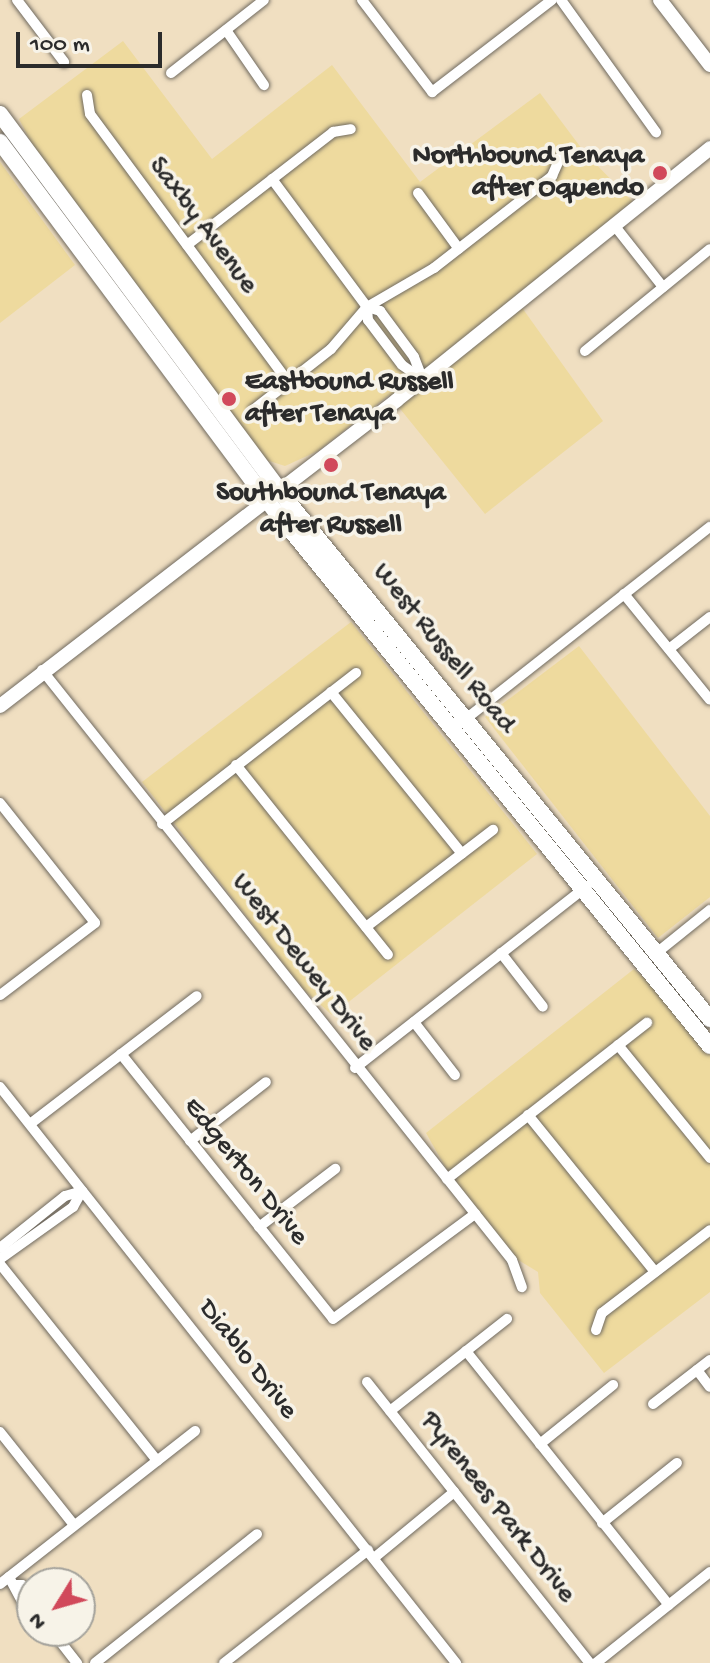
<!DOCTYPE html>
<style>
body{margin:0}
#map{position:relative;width:710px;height:1663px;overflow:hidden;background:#f0dfc1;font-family:"Gochi Hand",sans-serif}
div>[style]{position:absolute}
.sand>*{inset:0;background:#eeda9e}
.roads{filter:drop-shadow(0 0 2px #706a60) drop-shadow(0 0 2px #706a60)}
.minor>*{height:10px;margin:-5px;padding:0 5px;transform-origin:5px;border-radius:5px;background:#fff}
.tertiary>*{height:14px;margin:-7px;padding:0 7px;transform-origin:7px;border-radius:7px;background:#fff}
.primary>*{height:16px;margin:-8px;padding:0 8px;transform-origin:8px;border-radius:8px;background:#fff}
.dots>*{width:22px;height:22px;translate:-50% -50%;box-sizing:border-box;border:4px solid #f7f3e8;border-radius:50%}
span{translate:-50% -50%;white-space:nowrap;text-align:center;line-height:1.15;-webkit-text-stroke:7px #f7f3e8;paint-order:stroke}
.poi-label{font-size:28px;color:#2b2b2b;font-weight:700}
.right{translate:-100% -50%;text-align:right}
.left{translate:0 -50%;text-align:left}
.street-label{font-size:28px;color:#2b2b2b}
.north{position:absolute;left:16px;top:1567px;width:80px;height:80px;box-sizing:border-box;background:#f7f3e8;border:2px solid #a5a39c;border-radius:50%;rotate:233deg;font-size:22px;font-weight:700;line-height:32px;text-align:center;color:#2b2b2b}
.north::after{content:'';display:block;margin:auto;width:28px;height:36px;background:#d1495b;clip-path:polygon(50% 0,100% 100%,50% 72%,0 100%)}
.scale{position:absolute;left:16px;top:32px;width:146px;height:36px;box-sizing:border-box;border:4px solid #2b2b2b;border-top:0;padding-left:10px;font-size:24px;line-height:28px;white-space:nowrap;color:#2b2b2b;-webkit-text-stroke:6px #f7f3e8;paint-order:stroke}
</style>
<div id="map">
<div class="sand">
<div style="clip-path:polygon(123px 41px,212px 159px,332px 65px,420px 182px,540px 93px,585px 153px,638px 207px,518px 302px,603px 421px,485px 514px,389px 395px,318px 451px,285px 466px,263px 459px,53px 185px,19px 119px)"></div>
<div style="clip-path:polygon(0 162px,75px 265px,0 323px)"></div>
<div style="clip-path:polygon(351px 622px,537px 854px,332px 1015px,304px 990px,142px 782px)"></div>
<div style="clip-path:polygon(579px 646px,710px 816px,710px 897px,658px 938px,485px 717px)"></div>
<div style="clip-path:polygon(634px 969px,666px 997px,710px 1051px,710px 1292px,604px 1373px,540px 1293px,538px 1272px,515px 1258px,447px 1170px,426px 1133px)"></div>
</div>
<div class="roads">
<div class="minor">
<div style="left:17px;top:0;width:78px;rotate:52.8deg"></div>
<div style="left:362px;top:0;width:116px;rotate:52.7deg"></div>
<div style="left:432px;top:92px;width:151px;rotate:-37.5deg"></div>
<div style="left:561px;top:0;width:163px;rotate:54.3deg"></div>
<div style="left:226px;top:30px;width:67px;rotate:55.4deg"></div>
<div style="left:171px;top:73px;width:118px;rotate:-38.1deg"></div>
<div style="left:87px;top:95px;width:19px;rotate:81deg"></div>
<div style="left:90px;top:114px;width:333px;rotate:53.5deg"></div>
<div style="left:272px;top:179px;width:159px;rotate:53.4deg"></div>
<div style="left:367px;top:307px;width:13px;rotate:86deg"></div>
<div style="left:368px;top:320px;width:56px;rotate:52.9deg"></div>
<div style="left:402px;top:365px;width:24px;rotate:35deg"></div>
<div style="left:418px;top:193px;width:69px;rotate:53.8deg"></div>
<div style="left:614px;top:225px;width:79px;rotate:51.7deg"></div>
<div style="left:187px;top:245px;width:185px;rotate:-37.7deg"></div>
<div style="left:333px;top:132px;width:18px;rotate:-9deg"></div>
<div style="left:367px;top:307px;width:14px;rotate:17deg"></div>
<div style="left:380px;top:311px;width:57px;rotate:53.5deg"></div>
<div style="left:414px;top:357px;width:22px;rotate:69deg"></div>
<div style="left:585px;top:351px;width:161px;rotate:-39.2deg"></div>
<div style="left:253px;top:410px;width:99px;rotate:-38deg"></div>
<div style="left:331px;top:349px;width:55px;rotate:-49.4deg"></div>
<div style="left:367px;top:307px;width:78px;rotate:-30.2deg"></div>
<div style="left:434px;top:268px;width:150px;rotate:-37.9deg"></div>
<div style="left:552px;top:176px;width:22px;rotate:-66deg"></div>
<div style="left:624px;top:594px;width:136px;rotate:50.9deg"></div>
<div style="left:669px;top:649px;width:52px;rotate:-38deg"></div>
<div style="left:42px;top:670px;width:754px;rotate:51.46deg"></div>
<div style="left:512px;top:1260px;width:29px;rotate:70deg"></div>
<div style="left:331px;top:692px;width:208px;rotate:51deg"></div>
<div style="left:453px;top:729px;width:327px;rotate:-38.2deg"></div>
<div style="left:236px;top:765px;width:243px;rotate:51.3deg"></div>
<div style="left:0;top:803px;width:153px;rotate:51.6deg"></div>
<div style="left:95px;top:923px;width:119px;rotate:142.8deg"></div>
<div style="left:162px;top:824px;width:246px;rotate:-37.9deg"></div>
<div style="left:366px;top:927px;width:160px;rotate:-37.4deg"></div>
<div style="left:501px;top:953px;width:68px;rotate:52.1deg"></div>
<div style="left:654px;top:955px;width:72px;rotate:-38.8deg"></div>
<div style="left:414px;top:1022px;width:67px;rotate:52.3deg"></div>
<div style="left:618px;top:1045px;width:146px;rotate:50.8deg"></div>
<div style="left:121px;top:1054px;width:339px;rotate:51.3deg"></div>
<div style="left:333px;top:1319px;width:177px;rotate:-36.5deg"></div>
<div style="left:355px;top:1068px;width:295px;rotate:-38.1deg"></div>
<div style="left:0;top:1087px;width:735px;rotate:51.63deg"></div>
<div style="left:528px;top:1115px;width:202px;rotate:51deg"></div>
<div style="left:30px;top:1124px;width:210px;rotate:-37.5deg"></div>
<div style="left:190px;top:1141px;width:96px;rotate:-37.8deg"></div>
<div style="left:447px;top:1179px;width:254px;rotate:-38deg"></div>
<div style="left:259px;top:1227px;width:96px;rotate:-37.3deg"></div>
<div style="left:0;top:1248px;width:83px;rotate:-38.7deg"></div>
<div style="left:65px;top:1196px;width:18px;rotate:-16deg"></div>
<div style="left:0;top:1259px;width:90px;rotate:-35.5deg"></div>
<div style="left:73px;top:1207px;width:18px;rotate:-61deg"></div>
<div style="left:0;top:1264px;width:252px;rotate:51.4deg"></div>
<div style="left:596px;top:1330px;width:18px;rotate:-71deg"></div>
<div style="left:602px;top:1313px;width:136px;rotate:-37.5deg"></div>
<div style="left:466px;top:1351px;width:325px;rotate:51.4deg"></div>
<div style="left:697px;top:1370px;width:21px;rotate:53deg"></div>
<div style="left:367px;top:1382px;width:359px;rotate:51.6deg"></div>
<div style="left:653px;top:1404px;width:72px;rotate:-37.7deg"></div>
<div style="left:390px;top:1411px;width:149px;rotate:-38.2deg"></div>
<div style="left:0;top:1432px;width:119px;rotate:51.5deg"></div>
<div style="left:540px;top:1444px;width:94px;rotate:-38.9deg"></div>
<div style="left:602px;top:1523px;width:96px;rotate:-38.7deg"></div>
<div style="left:374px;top:1558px;width:104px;rotate:-39.5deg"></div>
<div style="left:9px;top:1577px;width:32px;rotate:62deg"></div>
<div style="left:24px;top:1605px;width:8px"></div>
<div style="left:0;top:1584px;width:248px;rotate:-38.1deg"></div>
<div style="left:15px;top:1585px;width:7px"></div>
<div style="left:22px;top:1585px;width:16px;rotate:50deg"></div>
<div style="left:52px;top:1631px;width:41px;rotate:52deg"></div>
<div style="left:95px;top:1663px;width:207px;rotate:-38.5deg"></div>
<div style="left:224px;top:1663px;width:183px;rotate:-38.1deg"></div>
<div style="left:596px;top:1663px;width:146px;rotate:-38.6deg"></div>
</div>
<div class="tertiary">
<div style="left:660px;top:0;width:82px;rotate:52.4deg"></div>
<div style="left:0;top:706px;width:501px;rotate:-37.62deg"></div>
<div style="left:397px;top:400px;width:402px;rotate:-38.8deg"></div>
</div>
<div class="primary">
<div style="left:0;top:114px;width:485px;rotate:53.4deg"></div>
<div style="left:289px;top:503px;width:666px;rotate:50.79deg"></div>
<div style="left:0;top:142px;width:462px;rotate:53.3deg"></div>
<div style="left:276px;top:512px;width:688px;rotate:50.9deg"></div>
</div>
</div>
<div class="dots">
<div style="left:660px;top:173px;background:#d1495b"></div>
<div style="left:229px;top:399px;background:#d1495b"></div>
<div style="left:331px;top:465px;background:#d1495b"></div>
</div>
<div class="poi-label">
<span class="right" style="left:644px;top:173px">Northbound Tenaya<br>after Oquendo</span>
<span class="left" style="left:245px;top:399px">Eastbound Russell<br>after Tenaya</span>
<span style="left:331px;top:510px">Southbound Tenaya<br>after Russell</span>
</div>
<div class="street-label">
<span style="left:202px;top:226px;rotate:53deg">Saxby Avenue</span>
<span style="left:443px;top:649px;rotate:51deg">West Russell Road</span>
<span style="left:303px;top:963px;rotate:52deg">West Dewey Drive</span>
<span style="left:245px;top:1172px;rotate:51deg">Edgerton Drive</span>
<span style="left:247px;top:1360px;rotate:52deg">Diablo Drive</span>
<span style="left:497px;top:1508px;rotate:52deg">Pyrenees Park Drive</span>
</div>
<div class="north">N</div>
<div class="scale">100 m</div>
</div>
